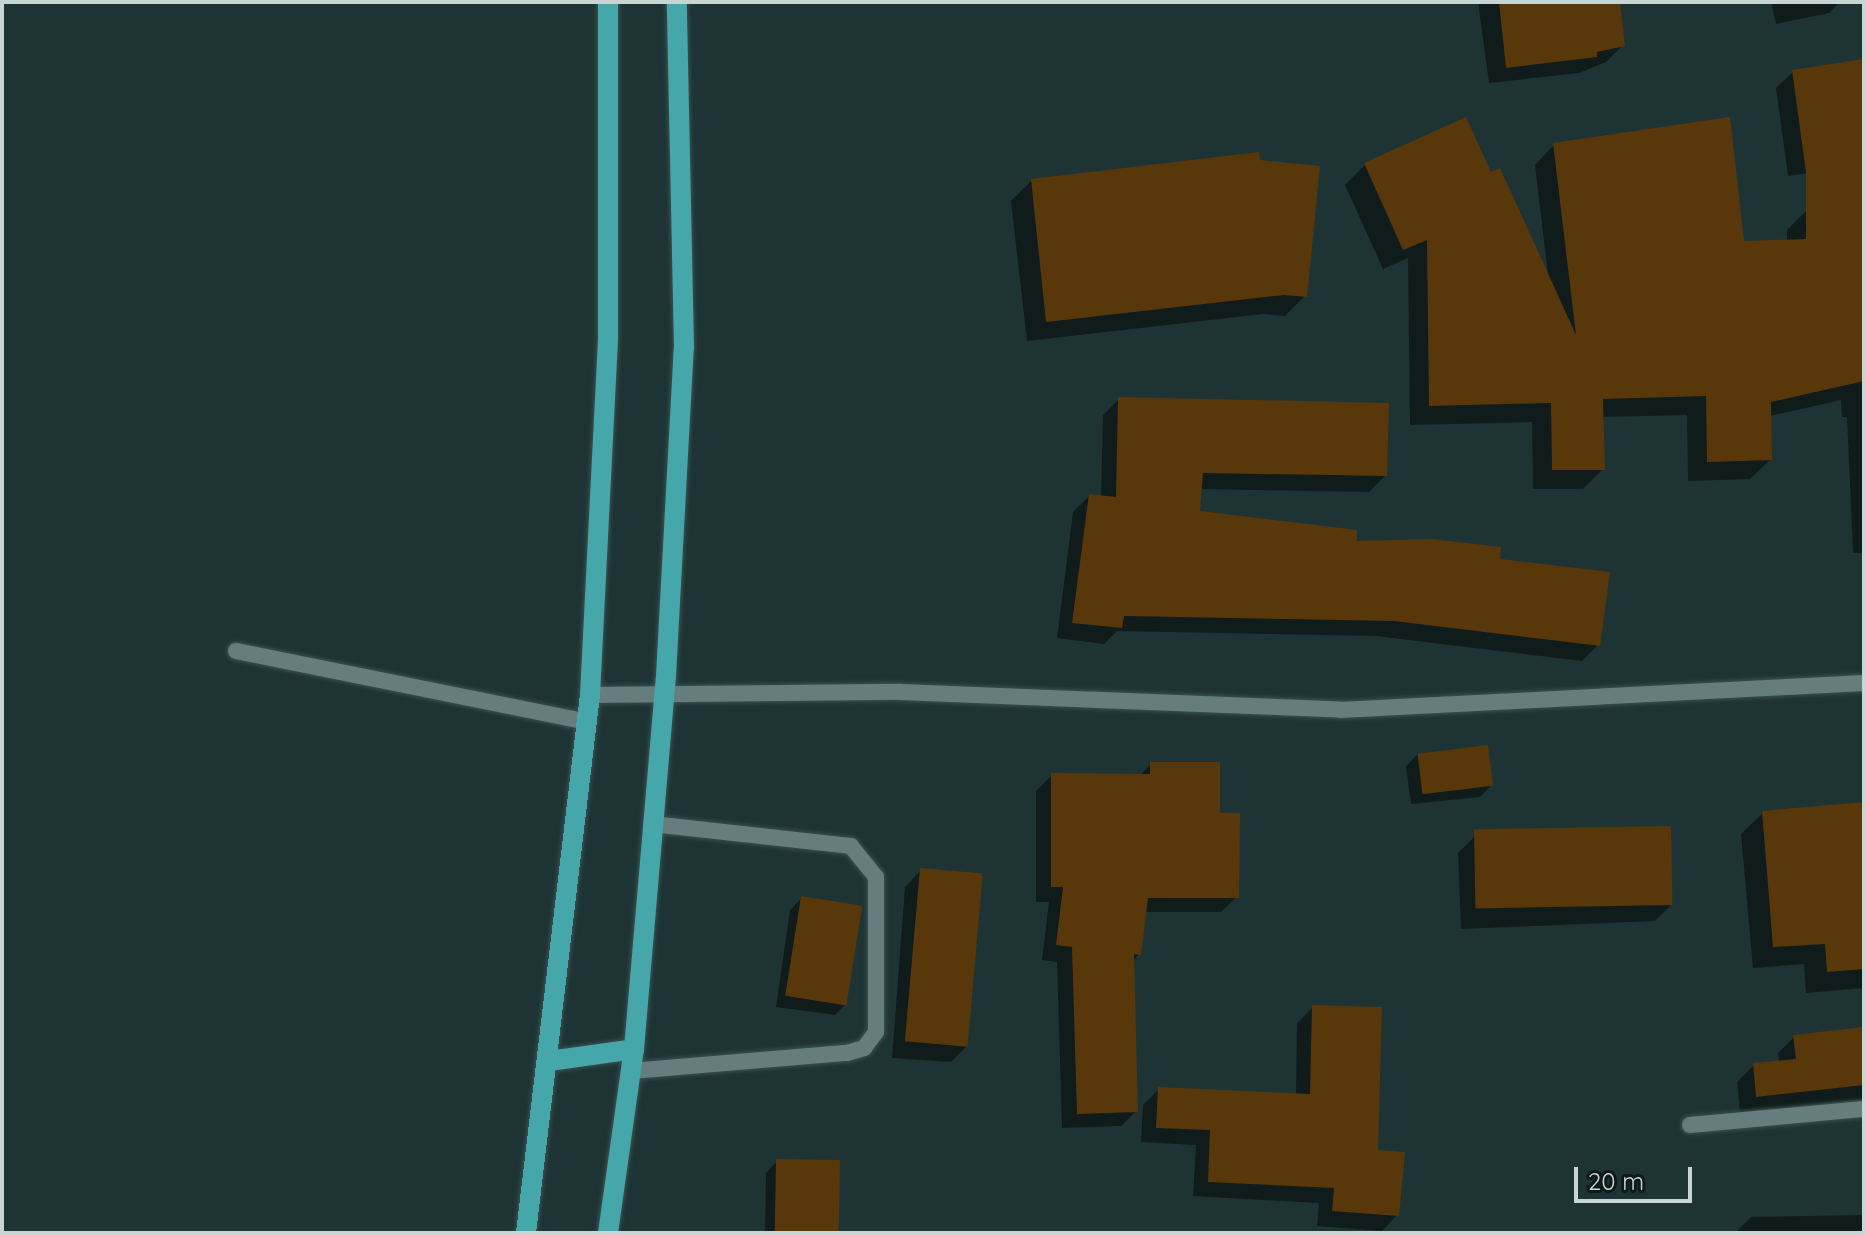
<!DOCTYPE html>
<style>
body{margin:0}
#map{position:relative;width:1866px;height:1235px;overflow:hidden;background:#1e3434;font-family:Quicksand,sans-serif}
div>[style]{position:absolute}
.shadow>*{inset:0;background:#0007}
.building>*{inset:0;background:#58380a;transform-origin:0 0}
.roads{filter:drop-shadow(0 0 2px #3c4f50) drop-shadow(0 0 2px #3c4f50)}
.lane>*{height:16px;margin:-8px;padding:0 8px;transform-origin:8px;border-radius:8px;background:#657d7d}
.street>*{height:16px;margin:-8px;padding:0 8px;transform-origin:8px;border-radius:8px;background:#657d7d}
.primary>*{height:20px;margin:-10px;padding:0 10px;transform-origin:10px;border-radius:10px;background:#45a7a9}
span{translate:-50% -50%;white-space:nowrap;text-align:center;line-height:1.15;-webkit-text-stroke:6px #10191a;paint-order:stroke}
.frame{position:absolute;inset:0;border:4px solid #c8d5d5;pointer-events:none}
.scale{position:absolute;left:1574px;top:1167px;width:118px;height:36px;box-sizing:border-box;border:4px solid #c8d5d5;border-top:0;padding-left:10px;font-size:24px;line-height:28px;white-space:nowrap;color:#c8d5d5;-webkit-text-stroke:6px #10191a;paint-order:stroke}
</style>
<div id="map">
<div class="shadow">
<div style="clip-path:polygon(1478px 2px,1618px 2px,1623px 45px,1606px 62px,1579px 73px,1489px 83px)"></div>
<div style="clip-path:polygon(1771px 2px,1840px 2px,1829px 13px,1776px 24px)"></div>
<div style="clip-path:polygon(1864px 61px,1864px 165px,1788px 176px,1776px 88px,1793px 72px)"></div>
<div style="clip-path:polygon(1554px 145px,1742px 243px,1787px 242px,1787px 230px,1807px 210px,1864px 208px,1864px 553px,1853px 553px,1847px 417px,1842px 417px,1841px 400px,1770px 416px,1770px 460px,1750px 479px,1688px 481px,1687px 415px,1602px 417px,1603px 469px,1583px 489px,1533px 489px,1532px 422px,1410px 425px,1408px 258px,1383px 269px,1345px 185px,1365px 165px,1490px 175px,1548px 275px,1535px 165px)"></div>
<div style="clip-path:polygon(1031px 181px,1305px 296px,1285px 316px,1263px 314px,1027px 341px,1011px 201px)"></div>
<div style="clip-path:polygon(1119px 399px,1385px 476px,1369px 492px,1200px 489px,1198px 513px,1355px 543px,1497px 561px,1598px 645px,1582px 661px,1376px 636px,1117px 631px,1104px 644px,1057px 638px,1073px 512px,1089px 496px,1101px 498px,1103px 415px)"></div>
<div style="clip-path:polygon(1418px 754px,1491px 786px,1480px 797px,1411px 804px,1406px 766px)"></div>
<div style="clip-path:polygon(1151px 764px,1218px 815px,1237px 897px,1221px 912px,1144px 912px,1139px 954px,1132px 962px,1136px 1111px,1121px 1126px,1062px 1128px,1057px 962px,1042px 960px,1049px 902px,1036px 902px,1036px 791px,1052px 775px,1139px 776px)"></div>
<div style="clip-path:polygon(1864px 804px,1864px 988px,1806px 993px,1804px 964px,1753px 968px,1741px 834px,1763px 813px)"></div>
<div style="clip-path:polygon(1475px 836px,1671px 905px,1655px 921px,1461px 929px,1458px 853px)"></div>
<div style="clip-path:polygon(921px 870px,968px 1045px,951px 1062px,892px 1058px,905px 887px)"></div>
<div style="clip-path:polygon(801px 899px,846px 1004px,835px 1015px,776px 1007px,790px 910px)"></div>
<div style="clip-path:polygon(1313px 1007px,1397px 1215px,1382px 1231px,1317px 1226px,1319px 1203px,1193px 1196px,1196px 1145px,1141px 1142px,1143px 1105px,1159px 1089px,1296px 1096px,1297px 1023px)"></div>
<div style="clip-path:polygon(1864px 1029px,1864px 1099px,1740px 1112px,1737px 1082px,1754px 1065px,1779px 1062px,1778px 1053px,1794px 1037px)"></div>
<div style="clip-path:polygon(777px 1161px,837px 1233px,765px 1233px,766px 1173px)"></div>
<div style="clip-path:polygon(1864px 1215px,1864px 1233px,1735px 1233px,1751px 1217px)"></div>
</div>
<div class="building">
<div style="clip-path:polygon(1499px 2px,1620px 2px,1625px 46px,1597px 52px,1597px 57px,1506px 68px)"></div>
<div style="clip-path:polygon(1864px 59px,1864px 381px,1771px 402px,1772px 460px,1707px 462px,1706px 396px,1603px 399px,1605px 470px,1552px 470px,1551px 403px,1429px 406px,1427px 240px,1403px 250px,1364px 163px,1466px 117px,1491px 172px,1500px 168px,1576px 335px,1553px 143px,1730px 117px,1744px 241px,1806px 239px,1806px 172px,1792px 70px)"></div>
<div style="clip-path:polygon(1259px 152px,1260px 160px,1320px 166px,1307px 297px,1284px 295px,1046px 322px,1031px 179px)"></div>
<div style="clip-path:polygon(1118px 397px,1389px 403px,1387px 476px,1203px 473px,1200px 511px,1357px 530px,1357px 541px,1432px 539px,1501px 547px,1500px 559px,1610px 572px,1600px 646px,1394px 621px,1124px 616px,1122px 628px,1072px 623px,1089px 494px,1116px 497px)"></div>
<div style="left:1488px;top:745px;width:41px;height:71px;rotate:83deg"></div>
<div style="clip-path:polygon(1150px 762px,1220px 762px,1220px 813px,1240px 813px,1239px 898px,1148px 898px,1141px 955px,1134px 954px,1138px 1112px,1077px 1114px,1072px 947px,1056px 945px,1063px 887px,1051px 887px,1051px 773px,1150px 774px)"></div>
<div style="clip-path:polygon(1864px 802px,1864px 969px,1827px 972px,1825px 944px,1773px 947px,1762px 811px)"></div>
<div style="left:1671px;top:826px;width:79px;height:197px;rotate:89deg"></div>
<div style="left:920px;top:868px;width:63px;height:174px;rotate:5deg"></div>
<div style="left:801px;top:896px;width:62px;height:101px;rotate:9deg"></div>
<div style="clip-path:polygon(1312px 1005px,1382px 1007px,1378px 1150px,1405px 1152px,1399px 1216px,1332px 1211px,1334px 1188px,1208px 1182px,1210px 1130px,1156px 1128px,1158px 1087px,1310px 1094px)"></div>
<div style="clip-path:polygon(1864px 1027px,1864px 1085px,1756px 1097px,1753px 1063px,1796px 1059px,1793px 1035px)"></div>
<div style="left:776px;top:1159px;width:64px;height:74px;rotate:1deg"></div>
</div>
<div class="roads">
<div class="lane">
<div style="left:236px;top:651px;width:358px;rotate:11.4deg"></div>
<div style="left:631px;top:1071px;width:217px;rotate:-4.8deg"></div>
<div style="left:847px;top:1053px;width:18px;rotate:-16deg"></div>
<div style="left:864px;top:1048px;width:20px;rotate:-53deg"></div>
<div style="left:876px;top:1032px;width:155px;rotate:-90deg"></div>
<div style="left:876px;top:877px;width:40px;rotate:-129deg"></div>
<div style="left:851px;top:846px;width:199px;rotate:-173.7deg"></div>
</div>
<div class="street">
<div style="left:590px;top:695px;width:311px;rotate:-0.6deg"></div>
<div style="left:901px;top:692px;width:439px;rotate:2.3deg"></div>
<div style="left:1340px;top:710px;width:525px;rotate:-2.95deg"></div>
<div style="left:1690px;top:1125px;width:175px;rotate:-5.3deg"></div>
</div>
<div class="primary">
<div style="left:549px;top:1061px;width:86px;rotate:-8deg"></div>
<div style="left:526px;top:1233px;width:542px;rotate:-83.22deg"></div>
<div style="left:590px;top:695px;width:358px;rotate:-87.1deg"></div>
<div style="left:608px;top:337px;width:335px;rotate:-90deg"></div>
<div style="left:608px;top:1233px;width:186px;rotate:-82deg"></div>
<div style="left:634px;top:1049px;width:374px;rotate:-85.1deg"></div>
<div style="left:666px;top:676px;width:328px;rotate:-86.9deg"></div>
<div style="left:684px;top:348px;width:346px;rotate:-91.2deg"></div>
</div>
</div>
<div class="frame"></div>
<div class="scale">20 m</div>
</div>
